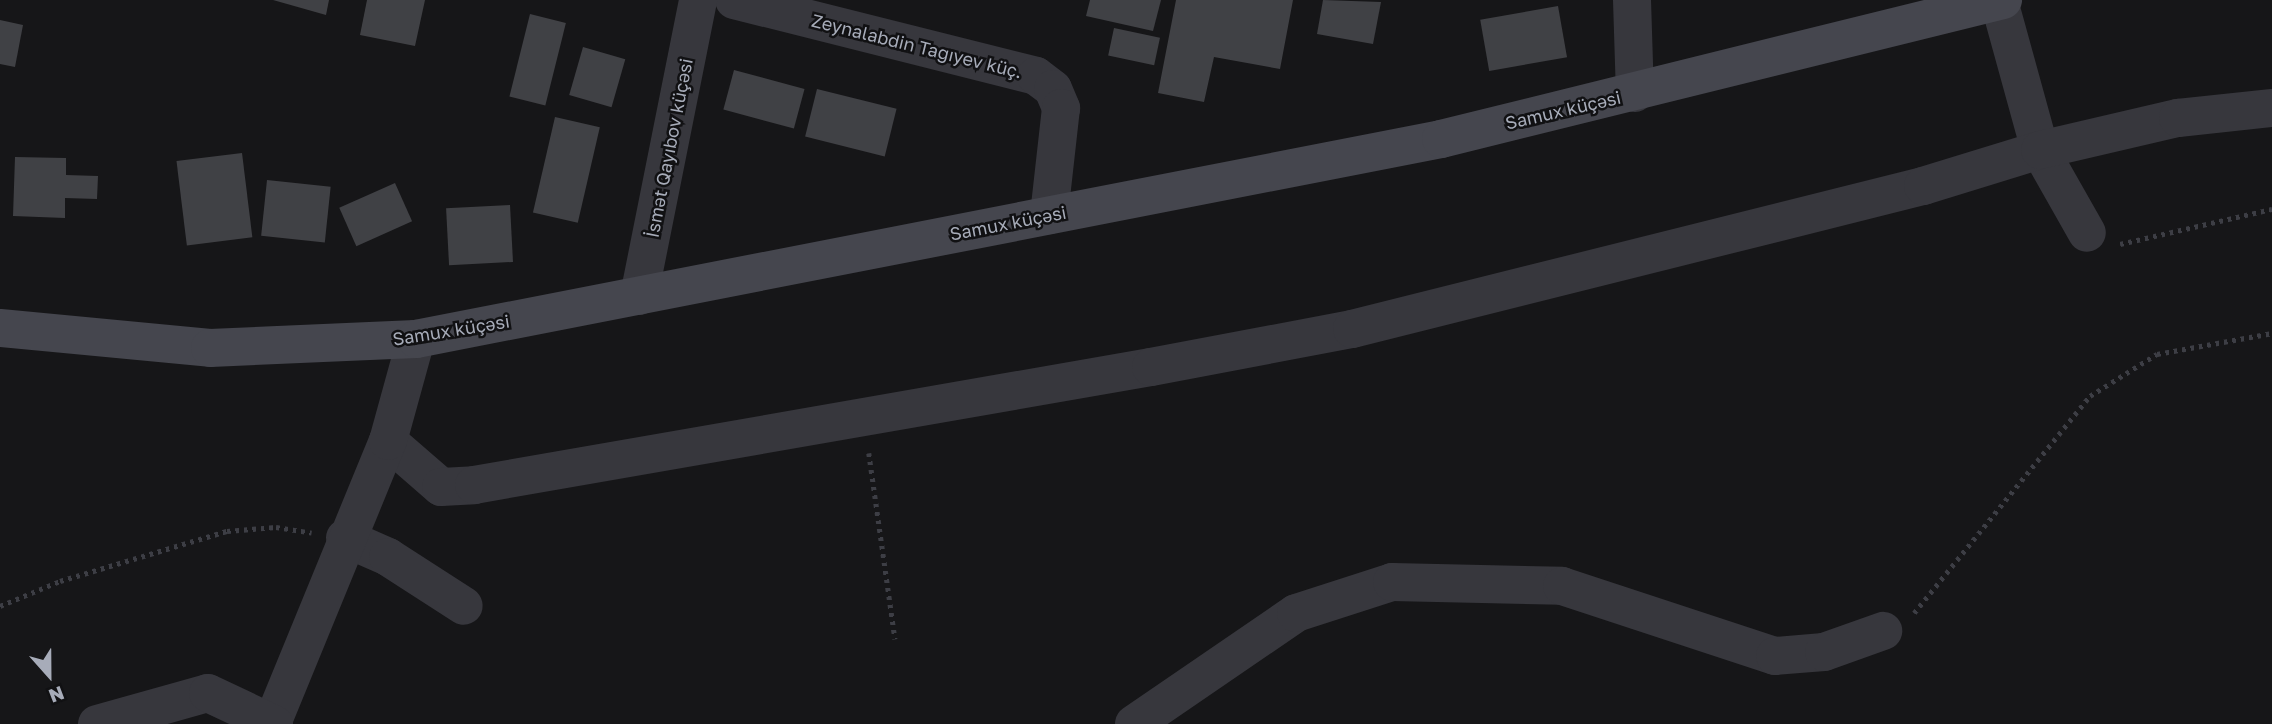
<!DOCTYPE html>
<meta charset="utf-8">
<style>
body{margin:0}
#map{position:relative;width:2272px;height:724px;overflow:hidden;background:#161618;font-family:"Golos Text",sans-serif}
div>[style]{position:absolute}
.building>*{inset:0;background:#404145;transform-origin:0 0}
.path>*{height:4.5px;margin-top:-2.25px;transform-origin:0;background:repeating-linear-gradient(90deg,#3d3e45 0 3.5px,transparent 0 8.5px)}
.street>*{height:38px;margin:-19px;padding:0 19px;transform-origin:19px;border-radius:19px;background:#37373d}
.secondary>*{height:38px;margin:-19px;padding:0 19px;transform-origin:19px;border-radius:19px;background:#45464e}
span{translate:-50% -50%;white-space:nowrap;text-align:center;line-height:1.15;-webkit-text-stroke:5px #111113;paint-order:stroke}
.street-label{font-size:18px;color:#a7acb9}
.north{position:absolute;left:14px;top:640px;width:70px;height:70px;-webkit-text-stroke:5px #111113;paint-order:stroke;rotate:159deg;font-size:19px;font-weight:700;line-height:28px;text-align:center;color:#a7acb9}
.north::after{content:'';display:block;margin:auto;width:24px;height:32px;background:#a7acb9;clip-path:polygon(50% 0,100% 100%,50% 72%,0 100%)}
</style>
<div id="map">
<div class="building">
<div style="clip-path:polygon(273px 0,329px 0,326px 15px)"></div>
<div style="clip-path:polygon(367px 0,425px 0,415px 46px,360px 35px)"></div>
<div style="clip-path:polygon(1090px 0,1161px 0,1153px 31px,1086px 16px)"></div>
<div style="clip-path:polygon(1176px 0,1293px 0,1280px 69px,1214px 57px,1204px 102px,1158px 93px)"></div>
<div style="clip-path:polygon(1323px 0,1381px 2px,1373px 44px,1317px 34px)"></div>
<div style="left:1558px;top:6px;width:52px;height:79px;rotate:80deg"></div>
<div style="left:530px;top:14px;width:37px;height:85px;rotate:14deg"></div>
<div style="clip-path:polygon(0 20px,23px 25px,15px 67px,0 64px)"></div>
<div style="left:1114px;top:28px;width:47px;height:28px;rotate:12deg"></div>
<div style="left:583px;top:47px;width:44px;height:50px;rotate:16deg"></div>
<div style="left:734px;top:70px;width:73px;height:41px;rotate:15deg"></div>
<div style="left:817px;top:89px;width:82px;height:49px;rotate:14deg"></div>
<div style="left:555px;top:117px;width:46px;height:98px;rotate:13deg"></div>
<div style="left:242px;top:153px;width:85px;height:66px;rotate:83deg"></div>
<div style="clip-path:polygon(15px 157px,66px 158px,66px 175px,98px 176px,97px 199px,65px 198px,65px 218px,13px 216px)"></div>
<div style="left:267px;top:180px;width:64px;height:56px;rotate:6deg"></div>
<div style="left:395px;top:183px;width:42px;height:61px;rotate:66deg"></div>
<div style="left:510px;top:205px;width:57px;height:64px;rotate:87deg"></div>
</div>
<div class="path">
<div style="left:2120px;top:244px;width:156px;rotate:-13deg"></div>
<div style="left:869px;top:453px;width:188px;rotate:82deg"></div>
<div style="left:0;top:606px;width:65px;rotate:-22.6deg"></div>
<div style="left:60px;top:581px;width:174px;rotate:-16.7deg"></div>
<div style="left:227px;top:531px;width:49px;rotate:-4.7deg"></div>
<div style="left:276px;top:527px;width:36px;rotate:9deg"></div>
<div style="left:1914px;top:613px;width:279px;rotate:-51deg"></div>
<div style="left:2090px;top:396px;width:79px;rotate:-32.1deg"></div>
<div style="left:2157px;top:354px;width:117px;rotate:-10.3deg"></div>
</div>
<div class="street">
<div style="left:734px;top:0;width:311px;rotate:14.1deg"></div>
<div style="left:1036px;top:76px;width:21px;rotate:37deg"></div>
<div style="left:1053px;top:89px;width:21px;rotate:67deg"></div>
<div style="left:1061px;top:108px;width:108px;rotate:96.4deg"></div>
<div style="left:1632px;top:0;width:93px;rotate:88.2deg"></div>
<div style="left:1999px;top:1px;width:155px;rotate:74.6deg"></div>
<div style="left:2040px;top:150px;width:95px;rotate:60.5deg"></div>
<div style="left:639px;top:296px;width:302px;rotate:-78.7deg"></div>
<div style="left:388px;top:441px;width:70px;rotate:41deg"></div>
<div style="left:441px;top:487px;width:33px;rotate:-3deg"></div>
<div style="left:474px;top:485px;width:687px;rotate:-9.89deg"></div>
<div style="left:1151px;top:367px;width:205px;rotate:-10.7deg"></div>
<div style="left:1352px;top:329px;width:589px;rotate:-14.06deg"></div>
<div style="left:1923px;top:186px;width:122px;rotate:-17.1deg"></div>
<div style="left:2040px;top:150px;width:142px;rotate:-13.1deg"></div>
<div style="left:2178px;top:118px;width:95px;rotate:-6.1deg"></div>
<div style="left:345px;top:538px;width:47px;rotate:23.8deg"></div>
<div style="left:388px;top:557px;width:90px;rotate:32.8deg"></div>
<div style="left:273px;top:721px;width:303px;rotate:-67.7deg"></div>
<div style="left:388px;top:441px;width:106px;rotate:-74.6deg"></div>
<div style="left:97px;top:724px;width:115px;rotate:-15.6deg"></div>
<div style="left:208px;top:693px;width:73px;rotate:25.2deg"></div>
<div style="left:1134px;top:724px;width:196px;rotate:-34.4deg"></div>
<div style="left:1296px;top:613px;width:101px;rotate:-17.9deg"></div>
<div style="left:1392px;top:582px;width:170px;rotate:1.3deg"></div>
<div style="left:1562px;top:586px;width:224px;rotate:18.2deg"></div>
<div style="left:1775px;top:656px;width:49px;rotate:-4.7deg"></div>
<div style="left:1824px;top:652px;width:63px;rotate:-19.6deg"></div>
</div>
<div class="secondary">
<div style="left:0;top:328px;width:211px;rotate:5.4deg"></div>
<div style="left:210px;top:348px;width:206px;rotate:-2.5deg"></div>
<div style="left:416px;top:339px;width:1044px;rotate:-11.04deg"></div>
<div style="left:1441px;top:139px;width:579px;rotate:-13.89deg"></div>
</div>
<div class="street-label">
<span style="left:917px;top:46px;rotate:14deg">Zeynalabdin Tağıyev küç.</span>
<span style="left:1563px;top:110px;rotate:-13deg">Samux küçəsi</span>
<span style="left:669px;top:148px;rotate:-79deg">İsmət Qayıbov küçəsi</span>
<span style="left:1008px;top:223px;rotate:-11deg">Samux küçəsi</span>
<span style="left:451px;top:330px;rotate:-9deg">Samux küçəsi</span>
</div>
<div class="north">N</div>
</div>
